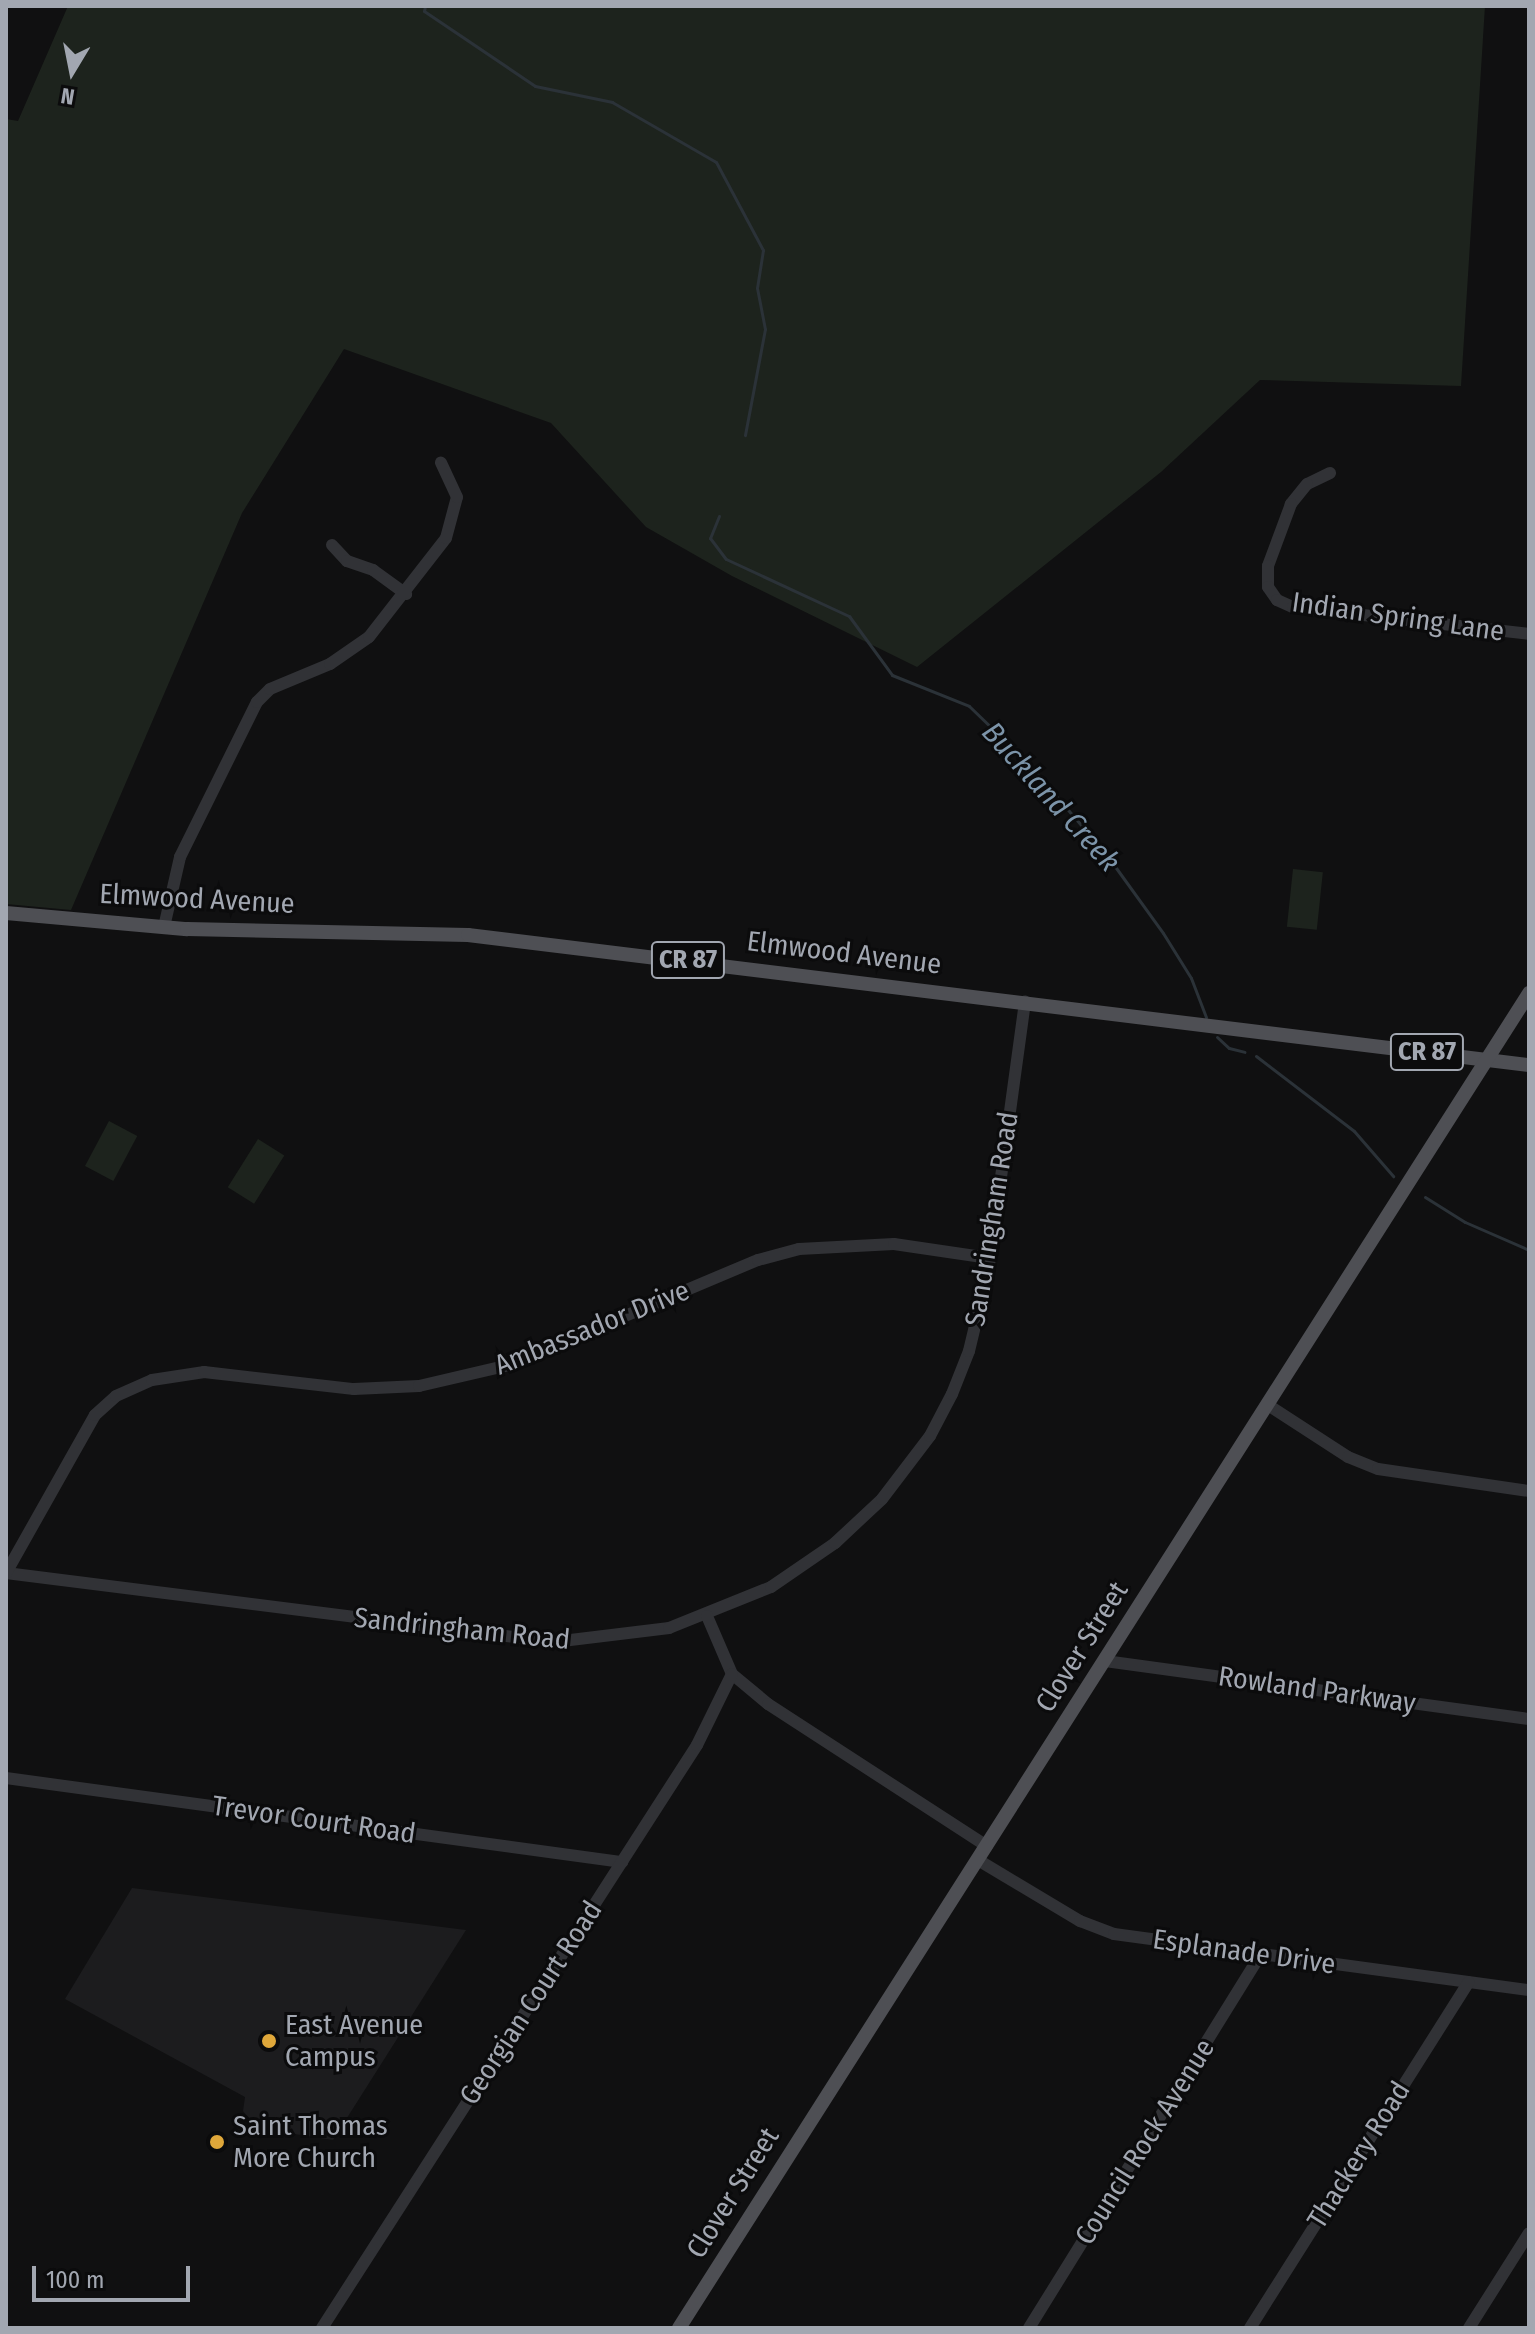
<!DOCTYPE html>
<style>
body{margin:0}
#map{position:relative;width:1535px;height:2334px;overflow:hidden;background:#101011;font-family:"Fira Sans Condensed",sans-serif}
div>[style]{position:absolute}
.built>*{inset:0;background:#1c1c1e}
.green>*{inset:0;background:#1d231d;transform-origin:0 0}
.stream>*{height:3px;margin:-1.5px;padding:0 1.5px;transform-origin:1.5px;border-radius:1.5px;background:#2b3238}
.minor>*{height:12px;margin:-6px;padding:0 6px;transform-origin:6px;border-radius:6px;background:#313236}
.major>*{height:14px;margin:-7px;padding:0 7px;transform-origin:7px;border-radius:7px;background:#4e4f54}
.dots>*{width:22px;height:22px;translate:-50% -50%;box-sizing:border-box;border:4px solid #0b0b0c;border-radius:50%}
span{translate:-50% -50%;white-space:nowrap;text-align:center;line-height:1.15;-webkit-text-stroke:6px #0b0b0c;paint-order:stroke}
.shield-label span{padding:2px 6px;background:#0b0b0c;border:2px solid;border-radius:6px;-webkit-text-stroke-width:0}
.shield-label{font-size:26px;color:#a2a7b1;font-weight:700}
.street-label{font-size:28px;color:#a2a7b1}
.poi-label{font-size:28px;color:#a2a7b1}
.left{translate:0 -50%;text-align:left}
.water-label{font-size:30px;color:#7c94a9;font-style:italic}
.frame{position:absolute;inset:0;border:8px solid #a2a7b1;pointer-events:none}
.north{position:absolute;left:32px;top:32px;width:80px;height:80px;-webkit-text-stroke:6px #0b0b0c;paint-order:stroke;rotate:190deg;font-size:22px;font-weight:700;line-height:32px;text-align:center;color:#a2a7b1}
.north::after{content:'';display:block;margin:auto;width:28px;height:36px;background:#a2a7b1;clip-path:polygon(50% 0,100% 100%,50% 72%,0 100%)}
.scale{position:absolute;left:32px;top:2266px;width:158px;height:36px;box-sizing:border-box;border:4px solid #a2a7b1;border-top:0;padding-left:10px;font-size:24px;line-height:28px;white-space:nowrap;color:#a2a7b1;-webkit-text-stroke:6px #0b0b0c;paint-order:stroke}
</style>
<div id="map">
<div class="built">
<div style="clip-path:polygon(132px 1888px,466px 1930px,333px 2140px,256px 2128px,243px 2111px,245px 2097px,65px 1999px)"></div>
</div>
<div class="green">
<div style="clip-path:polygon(68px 6px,1485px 6px,1461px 386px,1260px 380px,1161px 472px,917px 667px,732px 576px,646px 527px,551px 423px,344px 349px,242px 513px,71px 910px,6px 904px,6px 119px,18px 121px)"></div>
<div style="left:1293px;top:869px;width:30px;height:58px;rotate:6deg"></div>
<div style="left:109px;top:1121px;width:32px;height:51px;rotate:28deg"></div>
<div style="left:258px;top:1139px;width:31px;height:57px;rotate:32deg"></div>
</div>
<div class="stream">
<div style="left:425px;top:6px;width:5px;rotate:101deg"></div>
<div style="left:424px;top:11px;width:134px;rotate:34deg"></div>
<div style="left:535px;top:86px;width:79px;rotate:11.7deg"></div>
<div style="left:612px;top:102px;width:120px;rotate:30deg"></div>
<div style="left:716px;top:162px;width:100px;rotate:61.9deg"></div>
<div style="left:763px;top:250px;width:38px;rotate:99deg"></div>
<div style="left:757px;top:288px;width:42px;rotate:79deg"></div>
<div style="left:765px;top:329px;width:108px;rotate:100.7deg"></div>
<div style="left:719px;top:516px;width:24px;rotate:112deg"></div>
<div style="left:710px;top:538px;width:26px;rotate:53deg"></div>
<div style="left:726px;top:559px;width:136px;rotate:24.9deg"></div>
<div style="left:849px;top:616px;width:73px;rotate:53.9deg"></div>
<div style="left:892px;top:675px;width:83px;rotate:21.9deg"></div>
<div style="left:969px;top:706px;width:79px;rotate:44deg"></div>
<div style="left:1026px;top:761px;width:123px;rotate:49.3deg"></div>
<div style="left:1106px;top:854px;width:97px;rotate:54.2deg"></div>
<div style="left:1163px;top:933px;width:53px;rotate:58.1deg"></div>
<div style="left:1191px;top:978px;width:42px;rotate:69deg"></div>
<div style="left:1217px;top:1037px;width:16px;rotate:43deg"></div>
<div style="left:1229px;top:1048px;width:16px;rotate:14deg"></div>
<div style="left:1256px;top:1056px;width:123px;rotate:37.4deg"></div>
<div style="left:1354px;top:1131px;width:60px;rotate:49.1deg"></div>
<div style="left:1425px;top:1197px;width:47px;rotate:32deg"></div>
<div style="left:1465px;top:1222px;width:70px;rotate:23.6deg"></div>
</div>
<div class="minor">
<div style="left:1330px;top:473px;width:25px;rotate:154deg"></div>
<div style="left:1307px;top:484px;width:26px;rotate:129deg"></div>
<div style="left:1291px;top:504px;width:66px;rotate:110.4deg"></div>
<div style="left:1268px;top:566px;width:21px;rotate:90deg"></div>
<div style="left:1268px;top:587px;width:16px;rotate:55deg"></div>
<div style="left:1277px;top:600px;width:17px;rotate:24deg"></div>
<div style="left:1293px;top:607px;width:238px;rotate:6.5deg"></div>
<div style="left:332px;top:545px;width:22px;rotate:47deg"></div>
<div style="left:347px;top:561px;width:28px;rotate:19deg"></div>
<div style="left:373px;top:570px;width:41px;rotate:36deg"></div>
<div style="left:164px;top:927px;width:72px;rotate:-77.1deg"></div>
<div style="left:180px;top:857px;width:173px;rotate:-63.6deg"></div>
<div style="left:257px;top:702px;width:18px;rotate:-45deg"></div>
<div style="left:270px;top:689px;width:65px;rotate:-22.6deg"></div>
<div style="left:330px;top:664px;width:47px;rotate:-34.7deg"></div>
<div style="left:369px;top:637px;width:125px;rotate:-52.1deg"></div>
<div style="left:446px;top:538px;width:42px;rotate:-75deg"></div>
<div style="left:457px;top:497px;width:38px;rotate:-115deg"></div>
<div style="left:1268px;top:1405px;width:95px;rotate:33deg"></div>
<div style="left:1348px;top:1457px;width:32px;rotate:22deg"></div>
<div style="left:1378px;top:1469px;width:153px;rotate:8.3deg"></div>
<div style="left:6px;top:1573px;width:552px;rotate:7.18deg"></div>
<div style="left:554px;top:1642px;width:116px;rotate:-6.9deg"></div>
<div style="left:669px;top:1628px;width:110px;rotate:-21.9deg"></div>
<div style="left:771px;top:1587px;width:78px;rotate:-34.5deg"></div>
<div style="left:835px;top:1543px;width:64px;rotate:-43.1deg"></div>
<div style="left:882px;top:1499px;width:79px;rotate:-52.7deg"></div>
<div style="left:930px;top:1436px;width:47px;rotate:-62.4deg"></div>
<div style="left:952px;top:1394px;width:46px;rotate:-68.4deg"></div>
<div style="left:969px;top:1351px;width:81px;rotate:-76.5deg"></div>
<div style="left:988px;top:1272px;width:273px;rotate:-82.2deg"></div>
<div style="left:6px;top:1573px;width:181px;rotate:-60.6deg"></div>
<div style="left:95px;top:1415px;width:28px;rotate:-42deg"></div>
<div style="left:116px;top:1396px;width:39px;rotate:-24deg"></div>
<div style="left:152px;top:1380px;width:53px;rotate:-8.7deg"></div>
<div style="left:204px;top:1372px;width:151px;rotate:6.5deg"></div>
<div style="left:354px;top:1389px;width:65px;rotate:-2.6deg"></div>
<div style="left:419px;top:1386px;width:92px;rotate:-13.1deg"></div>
<div style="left:509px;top:1365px;width:270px;rotate:-22.9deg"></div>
<div style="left:758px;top:1260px;width:42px;rotate:-15deg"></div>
<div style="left:799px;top:1249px;width:95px;rotate:-3deg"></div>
<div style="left:894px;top:1244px;width:96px;rotate:8.4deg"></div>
<div style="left:707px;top:1616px;width:63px;rotate:66.7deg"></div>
<div style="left:732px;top:1674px;width:47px;rotate:39.8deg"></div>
<div style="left:768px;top:1704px;width:261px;rotate:33deg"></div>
<div style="left:1105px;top:1661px;width:428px;rotate:7.8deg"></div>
<div style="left:6px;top:1778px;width:622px;rotate:7.77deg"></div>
<div style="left:978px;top:1860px;width:119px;rotate:30.9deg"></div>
<div style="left:1080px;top:1921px;width:36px;rotate:21deg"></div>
<div style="left:1114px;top:1934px;width:419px;rotate:7.7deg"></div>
<div style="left:322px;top:2328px;width:693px;rotate:-57.25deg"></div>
<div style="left:697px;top:1745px;width:79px;rotate:-63.8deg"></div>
<div style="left:1029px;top:2328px;width:439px;rotate:-58.2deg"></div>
<div style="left:1250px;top:2328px;width:409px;rotate:-57.7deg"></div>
<div style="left:1469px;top:2328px;width:112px;rotate:-57.7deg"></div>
</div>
<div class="major">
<div style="left:6px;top:913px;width:182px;rotate:5.1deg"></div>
<div style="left:187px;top:929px;width:281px;rotate:1.2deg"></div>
<div style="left:468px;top:935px;width:1069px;rotate:6.99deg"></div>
<div style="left:679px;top:2328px;width:1583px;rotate:-57.51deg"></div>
</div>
<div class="dots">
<div style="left:269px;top:2041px;background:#dfa73a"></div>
<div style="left:217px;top:2142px;background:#dfa73a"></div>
</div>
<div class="shield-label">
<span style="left:688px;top:960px">CR 87</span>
<span style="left:1427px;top:1052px">CR 87</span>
</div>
<div class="street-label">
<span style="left:1398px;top:617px;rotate:8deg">Indian Spring Lane</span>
<span style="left:197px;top:899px;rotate:3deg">Elmwood Avenue</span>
<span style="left:844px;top:953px;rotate:7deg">Elmwood Avenue</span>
<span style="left:992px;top:1219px;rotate:-81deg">Sandringham Road</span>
<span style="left:592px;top:1328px;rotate:-22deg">Ambassador Drive</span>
<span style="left:462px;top:1629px;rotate:6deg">Sandringham Road</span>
<span style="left:1082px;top:1647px;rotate:-58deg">Clover Street</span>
<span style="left:1317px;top:1690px;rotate:8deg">Rowland Parkway</span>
<span style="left:314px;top:1820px;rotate:8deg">Trevor Court Road</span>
<span style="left:1244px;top:1952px;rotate:8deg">Esplanade Drive</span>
<span style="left:531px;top:2003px;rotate:-57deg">Georgian Court Road</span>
<span style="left:1145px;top:2142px;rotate:-58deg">Council Rock Avenue</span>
<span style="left:1359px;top:2155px;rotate:-58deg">Thackery Road</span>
<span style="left:733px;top:2193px;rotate:-58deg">Clover Street</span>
</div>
<div class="poi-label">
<span class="left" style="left:285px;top:2041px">East Avenue<br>Campus</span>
<span class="left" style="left:233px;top:2142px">Saint Thomas<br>More Church</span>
</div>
<div class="water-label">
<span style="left:1051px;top:797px;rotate:48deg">Buckland Creek</span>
</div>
<div class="frame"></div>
<div class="north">N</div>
<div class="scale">100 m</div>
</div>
